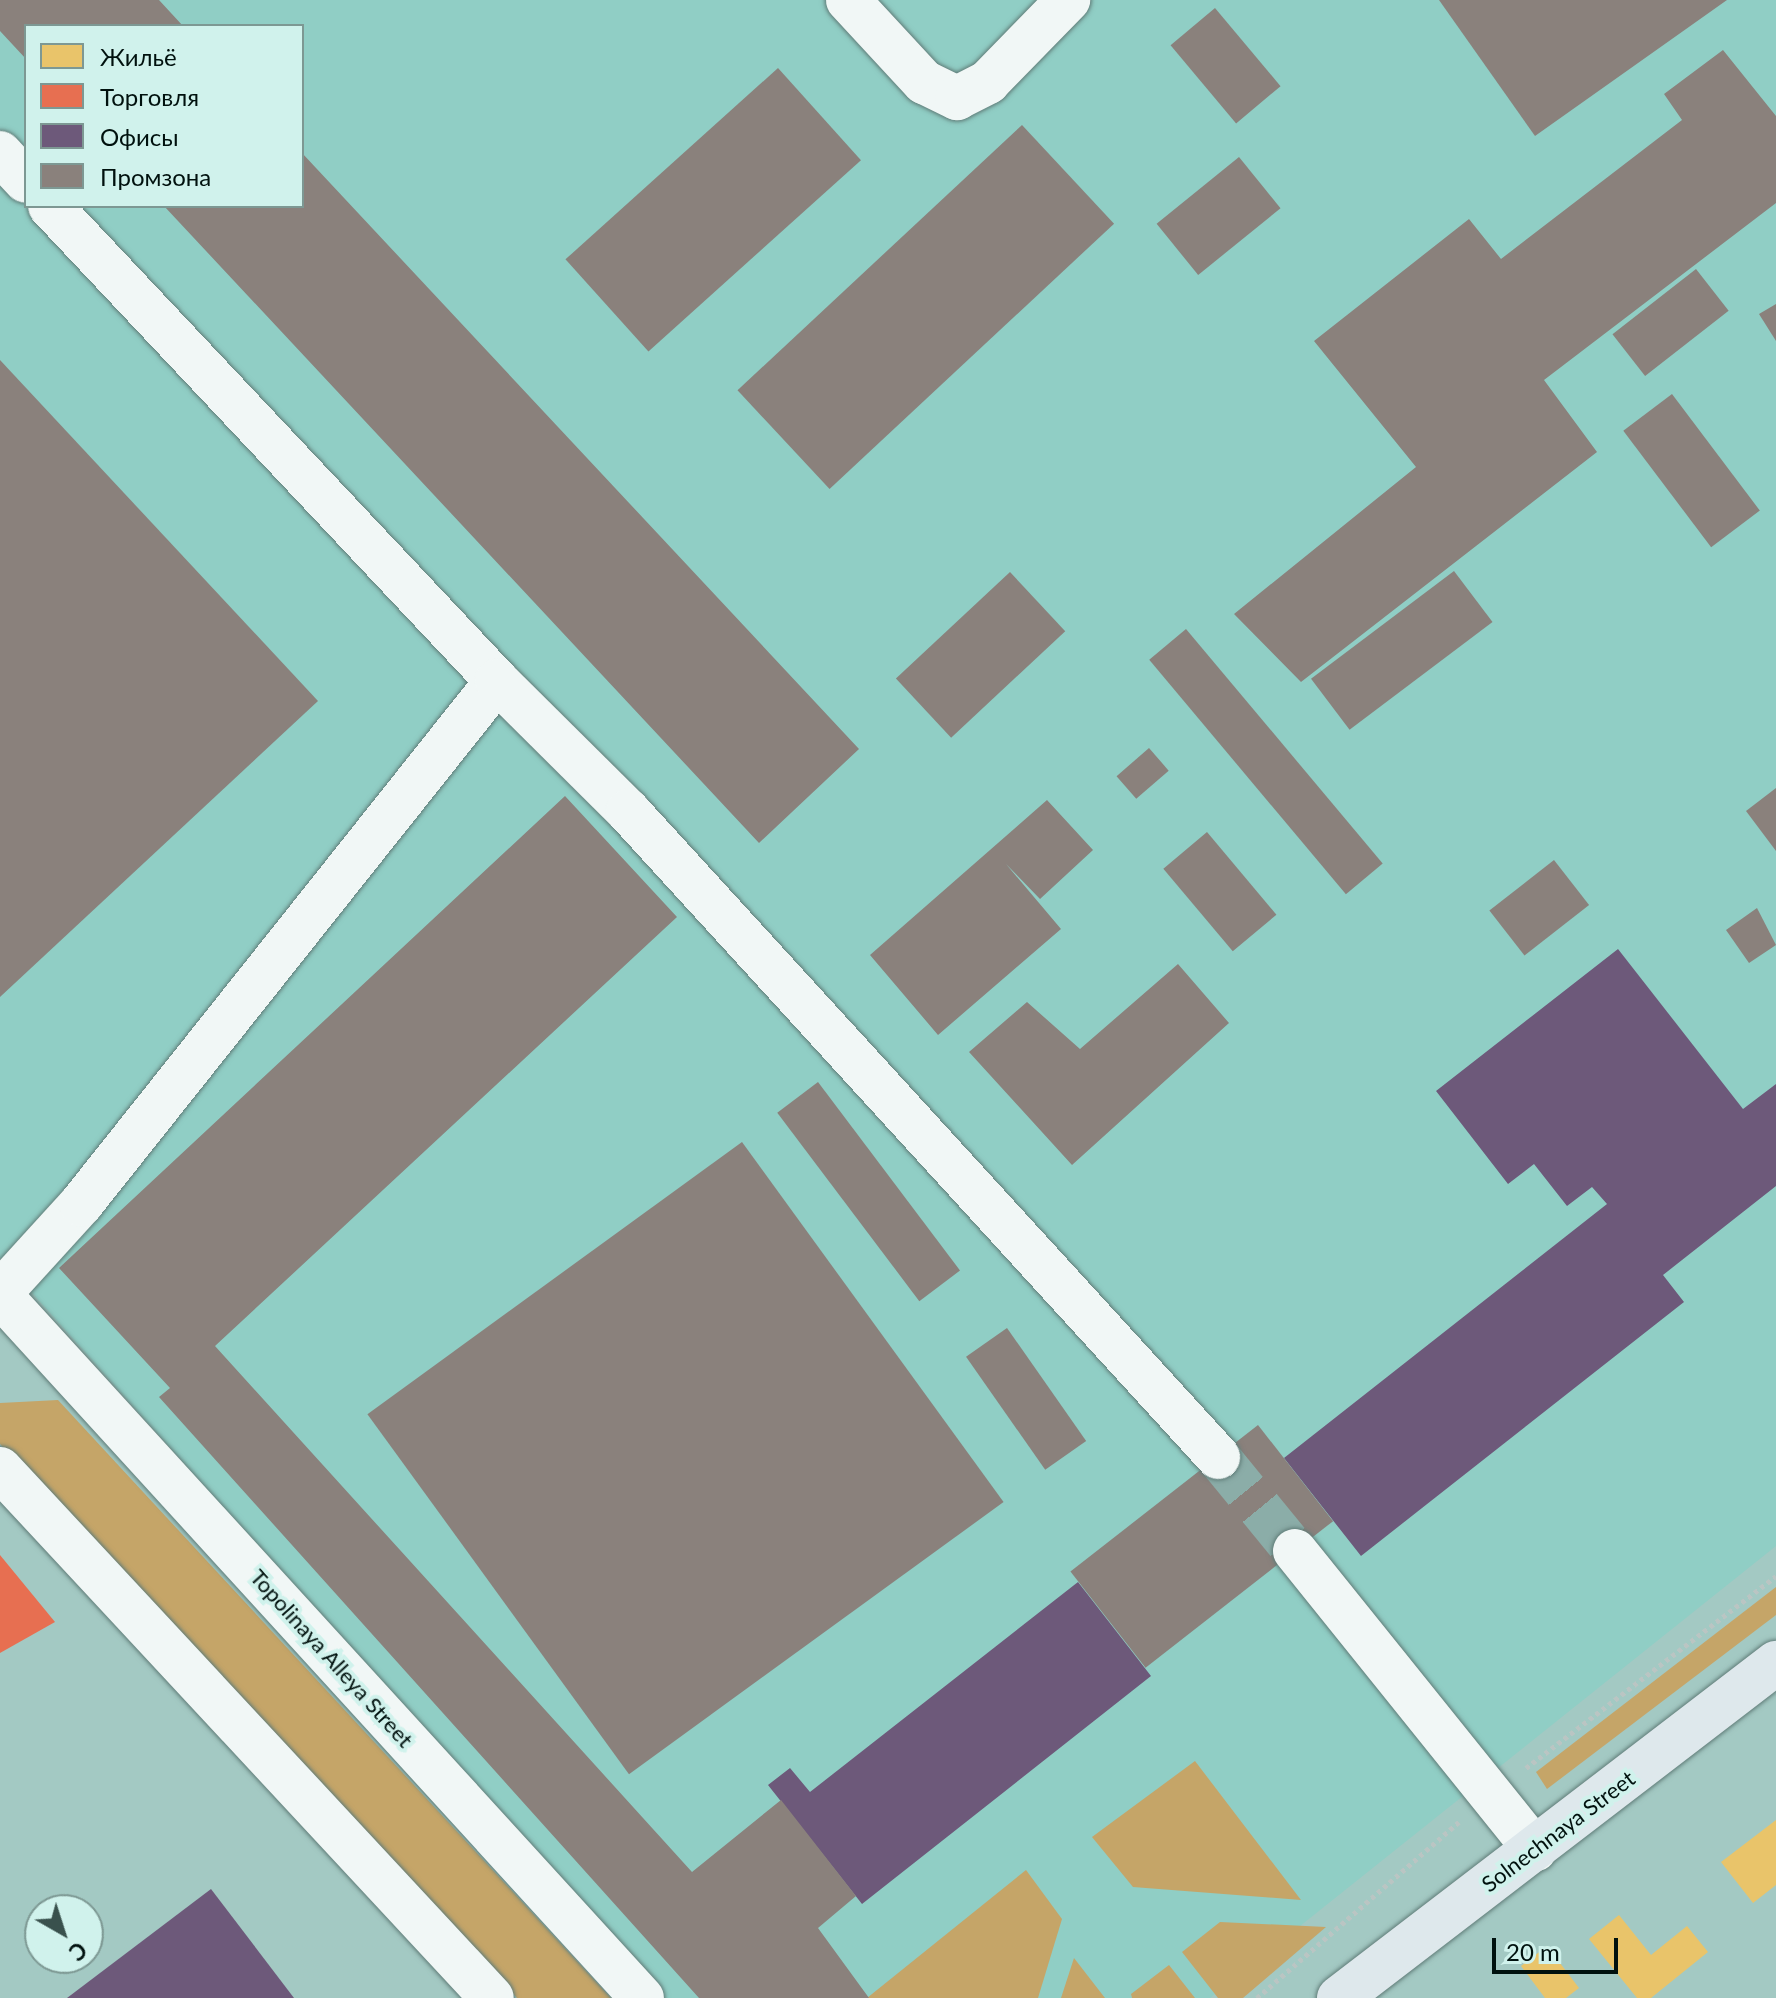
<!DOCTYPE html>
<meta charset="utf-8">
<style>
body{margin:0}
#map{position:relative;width:1776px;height:1998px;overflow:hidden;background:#a3c9c3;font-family:Lato,sans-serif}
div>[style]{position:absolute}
.built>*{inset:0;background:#90cec5}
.green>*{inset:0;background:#c5a568}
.homes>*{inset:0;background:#e9c46a}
.shops>*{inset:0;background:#e76f51}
.offices>*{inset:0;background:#6d597a}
.industry>*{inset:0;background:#8a817c;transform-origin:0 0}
.minor-tunnel>*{height:44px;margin-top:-22px;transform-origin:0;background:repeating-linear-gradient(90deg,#8bada8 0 44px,transparent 0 66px)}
.path>*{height:5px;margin-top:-2.5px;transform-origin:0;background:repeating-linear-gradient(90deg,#bac5c3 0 4px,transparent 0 8px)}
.roads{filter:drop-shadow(0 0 2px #607c78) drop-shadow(0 0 2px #607c78)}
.minor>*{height:44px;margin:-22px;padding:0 22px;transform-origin:22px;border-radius:22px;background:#f1f7f6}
.major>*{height:44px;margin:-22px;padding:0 22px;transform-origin:22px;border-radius:22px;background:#dee8ec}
span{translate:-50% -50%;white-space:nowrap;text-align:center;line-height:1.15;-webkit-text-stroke:8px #d0f2ec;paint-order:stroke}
.street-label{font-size:22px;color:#00110e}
.legend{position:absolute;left:24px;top:24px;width:280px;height:184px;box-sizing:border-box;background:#d0f2ec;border:2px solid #7d9893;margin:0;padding:10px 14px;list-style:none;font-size:24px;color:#00110e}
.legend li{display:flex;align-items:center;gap:16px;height:40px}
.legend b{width:40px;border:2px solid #7d9893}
.north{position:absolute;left:24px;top:1894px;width:80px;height:80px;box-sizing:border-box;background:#d0f2ec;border:2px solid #7d9893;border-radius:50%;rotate:141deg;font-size:22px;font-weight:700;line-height:32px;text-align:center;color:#00110e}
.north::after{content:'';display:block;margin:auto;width:28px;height:36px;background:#39514d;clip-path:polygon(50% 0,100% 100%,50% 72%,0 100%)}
.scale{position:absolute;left:1492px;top:1938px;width:126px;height:36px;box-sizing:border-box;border:4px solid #00110e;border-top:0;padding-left:10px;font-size:24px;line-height:28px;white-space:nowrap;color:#00110e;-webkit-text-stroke:6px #d0f2ec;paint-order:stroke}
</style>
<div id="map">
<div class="built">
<div style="clip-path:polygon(evenodd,0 0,1776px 0,1776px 1546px,1210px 1998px,661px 1998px,0 1257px,0 0,26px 26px,302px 26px,302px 206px,26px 206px,26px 26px)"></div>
</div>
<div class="green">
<div style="clip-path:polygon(58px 1400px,611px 1998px,517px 1998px,0 1444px,0 1403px)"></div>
<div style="clip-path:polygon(1776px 1587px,1776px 1615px,1547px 1789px,1536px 1772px)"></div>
<div style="clip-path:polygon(1195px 1761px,1301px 1900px,1133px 1887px,1092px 1837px)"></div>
<div style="clip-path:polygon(1026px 1870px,1062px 1919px,1038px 1998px,867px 1998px)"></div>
<div style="clip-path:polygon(1220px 1922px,1326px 1927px,1243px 1998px,1218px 1998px,1182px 1952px)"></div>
<div style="clip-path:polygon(1074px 1958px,1105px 1998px,1061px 1998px)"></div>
<div style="clip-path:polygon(1169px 1965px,1195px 1998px,1132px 1998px,1131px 1994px)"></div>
</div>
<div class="homes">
<div style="clip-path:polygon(1776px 1820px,1776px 1885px,1753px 1903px,1721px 1862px)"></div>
<div style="clip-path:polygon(1619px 1915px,1651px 1955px,1687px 1926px,1708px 1952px,1651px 1998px,1637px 1998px,1589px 1939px)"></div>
<div style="clip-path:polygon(1547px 1946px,1579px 1988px,1566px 1998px,1545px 1998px,1521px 1966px)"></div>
</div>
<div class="shops">
<div style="clip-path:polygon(0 1555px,55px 1622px,0 1653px)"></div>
</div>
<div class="offices">
<div style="clip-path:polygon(1618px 949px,1743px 1109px,1776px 1084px,1776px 1186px,1663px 1275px,1684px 1302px,1361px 1556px,1284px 1458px,1607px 1204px,1592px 1187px,1567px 1206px,1534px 1164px,1508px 1184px,1436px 1091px)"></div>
<div style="clip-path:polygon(1078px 1582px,1151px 1676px,862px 1904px,768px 1785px,790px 1768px,810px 1792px)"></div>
<div style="clip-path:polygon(211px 1889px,294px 1998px,67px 1998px)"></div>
</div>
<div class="industry">
<div style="clip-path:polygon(0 0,159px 0,183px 26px,26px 26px,26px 59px,0 31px)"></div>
<div style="clip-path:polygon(1439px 0,1727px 0,1535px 136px)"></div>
<div style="left:1215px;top:8px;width:102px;height:58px;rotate:50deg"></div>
<div style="clip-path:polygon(1723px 50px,1776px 116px,1776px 203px,1544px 380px,1597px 452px,1301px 682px,1234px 614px,1416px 467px,1314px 341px,1469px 219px,1501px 259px,1682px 120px,1664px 94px)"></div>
<div style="left:778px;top:68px;width:124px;height:286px;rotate:48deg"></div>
<div style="left:1022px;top:125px;width:135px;height:389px;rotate:47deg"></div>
<div style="clip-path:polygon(302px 153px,859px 749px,759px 843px,164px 206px,302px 206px)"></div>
<div style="left:1239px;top:157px;width:66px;height:106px;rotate:51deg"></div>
<div style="left:1696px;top:269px;width:53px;height:106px;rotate:52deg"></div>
<div style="clip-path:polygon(1776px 304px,1776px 341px,1759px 314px)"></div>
<div style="clip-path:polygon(0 360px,318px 701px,0 997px)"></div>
<div style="left:1672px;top:394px;width:146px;height:61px;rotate:53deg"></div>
<div style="left:1454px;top:571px;width:64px;height:179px;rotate:53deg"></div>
<div style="left:1010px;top:572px;width:81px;height:156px;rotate:47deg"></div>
<div style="left:1186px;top:629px;width:306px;height:48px;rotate:50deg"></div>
<div style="left:1149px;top:748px;width:30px;height:43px;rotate:49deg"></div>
<div style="clip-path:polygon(1776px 788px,1776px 851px,1746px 811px)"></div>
<div style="clip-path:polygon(565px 796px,677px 917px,215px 1346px,692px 1872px,781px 1800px,856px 1896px,818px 1928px,869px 1998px,699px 1998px,159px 1397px,170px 1388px,59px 1268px)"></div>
<div style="clip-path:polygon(1047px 800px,1093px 850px,1040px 899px,1006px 864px,1061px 929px,938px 1035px,870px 955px)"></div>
<div style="left:1207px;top:832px;width:108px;height:57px;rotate:50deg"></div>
<div style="left:1554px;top:860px;width:57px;height:82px;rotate:52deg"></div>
<div style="clip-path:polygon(1757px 908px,1776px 945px,1749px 963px,1726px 930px)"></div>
<div style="clip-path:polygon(1178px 964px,1229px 1023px,1072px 1165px,969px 1052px,1027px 1002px,1080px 1049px)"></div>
<div style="left:818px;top:1082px;width:236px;height:51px;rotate:53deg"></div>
<div style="left:742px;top:1142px;width:445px;height:463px;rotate:54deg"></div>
<div style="left:1007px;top:1328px;width:138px;height:50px;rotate:55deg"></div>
<div style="left:1258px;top:1425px;width:122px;height:238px;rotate:52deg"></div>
</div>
<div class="minor-tunnel">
<div style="left:1218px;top:1457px;width:122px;rotate:50.7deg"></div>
</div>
<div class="path">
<div style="left:1526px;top:1768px;width:315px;rotate:-37.5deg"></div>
<div style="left:1257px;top:1998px;width:268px;rotate:-41.1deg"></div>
</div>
<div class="roads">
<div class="minor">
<div style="left:848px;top:0;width:112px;rotate:47.2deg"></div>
<div style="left:924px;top:82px;width:37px;rotate:26deg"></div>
<div style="left:957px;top:98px;width:35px;rotate:-27deg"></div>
<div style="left:988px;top:82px;width:115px;rotate:-45.7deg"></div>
<div style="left:0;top:153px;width:38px;rotate:47deg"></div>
<div style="left:50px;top:206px;width:652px;rotate:46.74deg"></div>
<div style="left:0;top:1293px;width:120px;rotate:-47.7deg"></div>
<div style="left:81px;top:1204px;width:668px;rotate:-51.5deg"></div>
<div style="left:497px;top:681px;width:185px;rotate:44.8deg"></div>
<div style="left:628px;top:811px;width:875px;rotate:47.59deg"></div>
<div style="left:0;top:1295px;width:952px;rotate:47.6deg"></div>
<div style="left:0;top:1469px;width:722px;rotate:47.08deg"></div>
<div style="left:1295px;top:1551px;width:383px;rotate:51.2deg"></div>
</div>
<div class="major">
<div style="left:1339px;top:1998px;width:551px;rotate:-37.47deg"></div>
</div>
</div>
<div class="street-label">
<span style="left:332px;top:1658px;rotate:48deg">Topolinaya Alleya Street</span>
<span style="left:1558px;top:1831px;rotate:-37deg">Solnechnaya Street</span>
</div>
<ul class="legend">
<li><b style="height:22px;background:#e9c46a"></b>Жильё</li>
<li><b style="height:22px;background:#e76f51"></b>Торговля</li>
<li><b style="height:22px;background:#6d597a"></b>Офисы</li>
<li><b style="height:22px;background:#8a817c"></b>Промзона</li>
</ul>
<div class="north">С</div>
<div class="scale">20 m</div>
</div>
